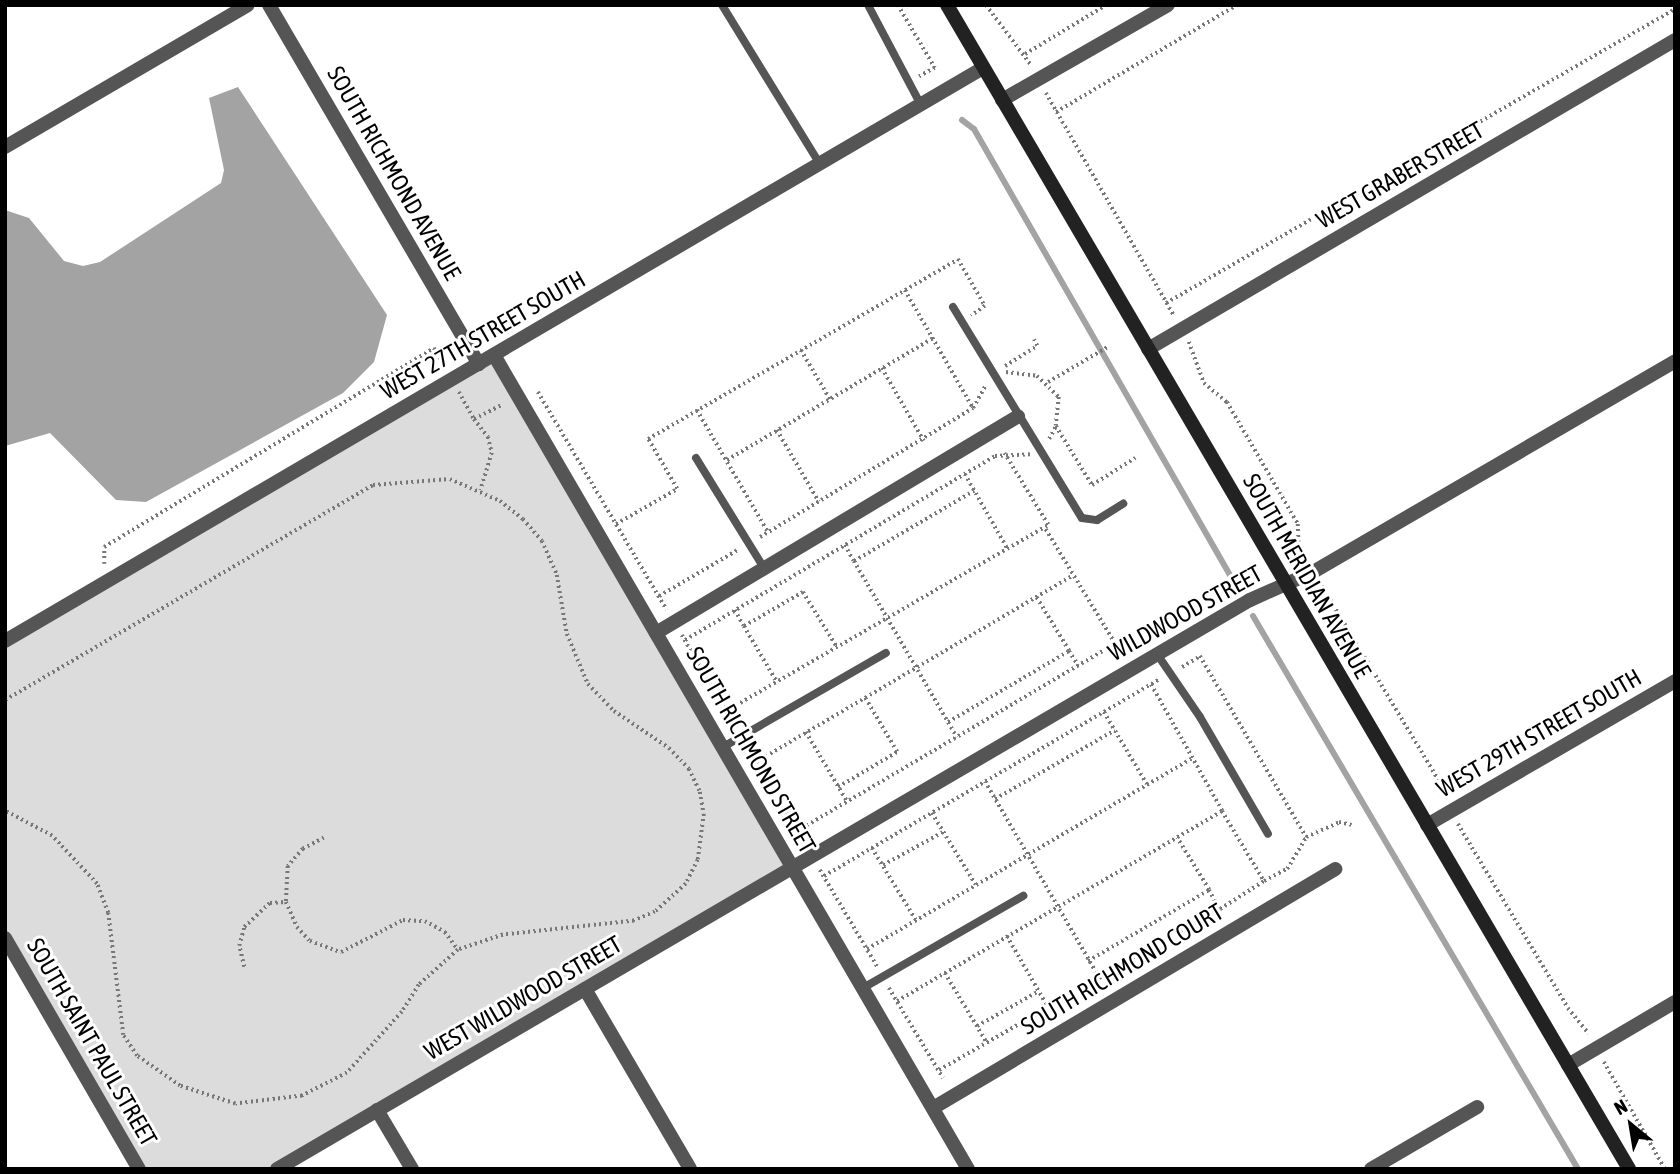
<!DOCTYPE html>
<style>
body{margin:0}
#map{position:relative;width:1680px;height:1174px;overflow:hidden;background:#fff;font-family:"Asap Condensed",sans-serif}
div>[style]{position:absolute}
.green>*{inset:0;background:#dcdcdc}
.water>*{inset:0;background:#a3a3a3}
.stream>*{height:6px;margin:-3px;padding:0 3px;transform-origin:3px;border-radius:3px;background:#a3a3a3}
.path>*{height:3.5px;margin-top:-1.75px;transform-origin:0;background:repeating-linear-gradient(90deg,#777 0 2px,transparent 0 5.5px)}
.service>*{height:8px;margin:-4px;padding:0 4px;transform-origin:4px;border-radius:4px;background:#555}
.minor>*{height:14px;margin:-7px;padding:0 7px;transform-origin:7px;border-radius:7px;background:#555}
.secondary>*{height:14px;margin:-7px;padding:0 7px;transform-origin:7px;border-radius:7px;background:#222}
span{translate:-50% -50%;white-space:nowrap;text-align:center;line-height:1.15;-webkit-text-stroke:6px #fff;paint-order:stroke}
.street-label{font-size:24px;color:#000}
.frame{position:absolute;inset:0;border:7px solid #000;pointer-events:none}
.north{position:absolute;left:1596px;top:1090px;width:70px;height:70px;-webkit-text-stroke:5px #fff;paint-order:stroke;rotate:330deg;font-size:19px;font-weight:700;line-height:28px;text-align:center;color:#000}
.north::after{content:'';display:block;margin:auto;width:24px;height:32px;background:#000;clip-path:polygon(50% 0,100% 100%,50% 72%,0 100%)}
</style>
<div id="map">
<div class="green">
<div style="clip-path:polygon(494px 355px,793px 867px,277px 1169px,139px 1169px,5px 938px,5px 643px)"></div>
</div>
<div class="water">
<div style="clip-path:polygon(238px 87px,387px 315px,374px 362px,343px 393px,146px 502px,116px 500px,50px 433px,5px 446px,5px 210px,29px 218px,64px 261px,83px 266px,100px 262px,221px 183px,224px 170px,209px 98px)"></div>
</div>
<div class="stream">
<div style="left:962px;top:120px;width:15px;rotate:37deg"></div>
<div style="left:974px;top:129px;width:530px;rotate:60.15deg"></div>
<div style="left:1253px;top:616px;width:641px;rotate:59.56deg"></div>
</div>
<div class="path">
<div style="left:898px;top:5px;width:73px;rotate:59.6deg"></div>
<div style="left:935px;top:68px;width:18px;rotate:151deg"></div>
<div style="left:986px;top:5px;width:75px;rotate:53.1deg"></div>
<div style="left:1025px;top:54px;width:95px;rotate:-31.2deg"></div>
<div style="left:1046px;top:93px;width:258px;rotate:60.1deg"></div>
<div style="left:1056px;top:112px;width:210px;rotate:-30.6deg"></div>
<div style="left:905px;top:290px;width:136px;rotate:60deg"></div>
<div style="left:973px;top:408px;width:25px;rotate:-61deg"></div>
<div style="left:1166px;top:303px;width:588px;rotate:-30.01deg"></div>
<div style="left:1189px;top:342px;width:44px;rotate:69.9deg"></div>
<div style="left:1204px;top:383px;width:30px;rotate:40deg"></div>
<div style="left:1227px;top:402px;width:141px;rotate:59.8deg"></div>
<div style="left:1298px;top:524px;width:27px;rotate:88deg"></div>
<div style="left:1299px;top:551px;width:9px;rotate:58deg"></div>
<div style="left:801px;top:350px;width:57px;rotate:59.4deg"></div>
<div style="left:1005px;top:366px;width:38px;rotate:-32deg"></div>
<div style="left:1037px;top:346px;width:7px;rotate:-117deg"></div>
<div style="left:882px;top:368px;width:84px;rotate:60.1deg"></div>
<div style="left:1006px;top:372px;width:31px;rotate:7deg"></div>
<div style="left:1037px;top:376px;width:30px;rotate:44deg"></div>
<div style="left:1059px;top:397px;width:29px;rotate:96deg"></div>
<div style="left:1056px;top:426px;width:69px;rotate:58.6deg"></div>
<div style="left:1092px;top:485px;width:51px;rotate:-32.1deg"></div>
<div style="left:1048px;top:382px;width:71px;rotate:-30.5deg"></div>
<div style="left:459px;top:392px;width:31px;rotate:61deg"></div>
<div style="left:474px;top:419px;width:30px;rotate:-27deg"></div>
<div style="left:538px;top:392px;width:253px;rotate:59.4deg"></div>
<div style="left:697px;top:410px;width:141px;rotate:59.8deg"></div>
<div style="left:474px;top:419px;width:23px;rotate:52deg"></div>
<div style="left:488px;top:437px;width:16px;rotate:76deg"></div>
<div style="left:492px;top:453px;width:39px;rotate:107deg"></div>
<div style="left:777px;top:430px;width:83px;rotate:59.7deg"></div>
<div style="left:1049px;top:439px;width:15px;rotate:-62deg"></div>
<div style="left:727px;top:460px;width:239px;rotate:-30.6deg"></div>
<div style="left:965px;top:474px;width:85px;rotate:60.4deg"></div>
<div style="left:616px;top:524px;width:70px;rotate:-29.8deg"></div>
<div style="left:677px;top:489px;width:58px;rotate:-120.1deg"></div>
<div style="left:648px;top:439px;width:358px;rotate:-30.1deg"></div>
<div style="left:958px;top:259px;width:54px;rotate:60.1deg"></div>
<div style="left:985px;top:306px;width:17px;rotate:144deg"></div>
<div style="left:760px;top:537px;width:249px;rotate:-31.2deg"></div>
<div style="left:845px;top:545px;width:18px;rotate:61deg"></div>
<div style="left:854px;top:561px;width:139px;rotate:-30.3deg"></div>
<div style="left:854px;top:561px;width:204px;rotate:59.7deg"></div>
<div style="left:104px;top:564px;width:17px;rotate:-90deg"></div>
<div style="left:104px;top:547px;width:385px;rotate:-31.1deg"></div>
<div style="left:434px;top:348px;width:19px;rotate:58deg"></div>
<div style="left:1322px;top:586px;width:233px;rotate:59deg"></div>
<div style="left:1442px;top:786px;width:11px;rotate:95deg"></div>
<div style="left:659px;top:596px;width:93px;rotate:-30.4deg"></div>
<div style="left:735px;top:610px;width:18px;rotate:61deg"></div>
<div style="left:744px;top:626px;width:68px;rotate:-30deg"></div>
<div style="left:803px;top:592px;width:65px;rotate:58.3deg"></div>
<div style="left:744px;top:626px;width:65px;rotate:59.5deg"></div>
<div style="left:682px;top:635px;width:104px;rotate:60deg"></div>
<div style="left:685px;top:640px;width:360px;rotate:-30.7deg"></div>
<div style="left:995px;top:456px;width:35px;rotate:-3deg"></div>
<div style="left:1069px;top:651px;width:17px;rotate:57deg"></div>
<div style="left:1182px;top:667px;width:21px;rotate:-31deg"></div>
<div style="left:1200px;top:656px;width:210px;rotate:59.6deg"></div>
<div style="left:5px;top:700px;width:426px;rotate:-30.3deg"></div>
<div style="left:373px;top:485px;width:77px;rotate:-4.5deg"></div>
<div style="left:450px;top:479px;width:55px;rotate:23.7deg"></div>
<div style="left:500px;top:501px;width:29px;rotate:38deg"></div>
<div style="left:523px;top:519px;width:29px;rotate:49deg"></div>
<div style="left:542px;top:541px;width:37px;rotate:66deg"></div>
<div style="left:557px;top:575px;width:60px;rotate:80.4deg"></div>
<div style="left:567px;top:634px;width:54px;rotate:67.2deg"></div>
<div style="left:588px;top:684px;width:37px;rotate:46deg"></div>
<div style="left:614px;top:711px;width:66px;rotate:33.9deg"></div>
<div style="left:669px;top:748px;width:29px;rotate:46deg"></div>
<div style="left:689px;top:769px;width:25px;rotate:64deg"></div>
<div style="left:700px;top:792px;width:22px;rotate:80deg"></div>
<div style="left:704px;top:814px;width:46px;rotate:97.4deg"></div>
<div style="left:698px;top:860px;width:27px;rotate:117deg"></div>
<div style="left:686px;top:884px;width:42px;rotate:137.9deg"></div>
<div style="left:655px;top:912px;width:23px;rotate:157deg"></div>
<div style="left:634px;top:921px;width:132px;rotate:173.9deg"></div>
<div style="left:503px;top:935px;width:47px;rotate:161.6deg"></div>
<div style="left:458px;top:950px;width:52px;rotate:138.1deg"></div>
<div style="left:419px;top:985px;width:32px;rotate:122deg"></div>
<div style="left:402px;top:1012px;width:82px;rotate:132deg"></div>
<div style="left:347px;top:1073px;width:51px;rotate:152.9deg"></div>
<div style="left:302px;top:1096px;width:67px;rotate:173.2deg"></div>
<div style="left:235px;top:1104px;width:58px;rotate:-161.9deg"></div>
<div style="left:180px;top:1086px;width:52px;rotate:-145.1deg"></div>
<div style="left:137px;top:1056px;width:25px;rotate:-124deg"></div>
<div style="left:123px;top:1035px;width:123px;rotate:-97deg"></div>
<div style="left:108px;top:913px;width:31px;rotate:-111deg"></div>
<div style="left:97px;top:884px;width:66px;rotate:-133.2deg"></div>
<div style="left:52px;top:836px;width:53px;rotate:-152deg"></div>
<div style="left:726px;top:711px;width:372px;rotate:-30deg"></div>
<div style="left:1048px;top:525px;width:84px;rotate:-121.4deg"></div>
<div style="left:1104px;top:712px;width:84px;rotate:59.2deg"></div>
<div style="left:948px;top:722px;width:140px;rotate:-30.4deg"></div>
<div style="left:1069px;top:651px;width:63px;rotate:-121.4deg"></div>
<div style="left:806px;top:732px;width:80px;rotate:59.3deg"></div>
<div style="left:747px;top:746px;width:112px;rotate:59.3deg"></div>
<div style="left:756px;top:762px;width:368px;rotate:-30.5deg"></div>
<div style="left:838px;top:787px;width:69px;rotate:-30.7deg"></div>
<div style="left:897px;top:752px;width:63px;rotate:-120.7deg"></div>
<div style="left:995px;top:799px;width:138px;rotate:-29.9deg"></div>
<div style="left:1222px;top:811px;width:82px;rotate:59deg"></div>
<div style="left:1264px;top:881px;width:26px;rotate:-28deg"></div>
<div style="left:1287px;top:869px;width:37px;rotate:-59deg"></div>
<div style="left:1306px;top:837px;width:36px;rotate:-24deg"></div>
<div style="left:1339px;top:822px;width:13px;rotate:13deg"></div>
<div style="left:932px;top:813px;width:84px;rotate:58.6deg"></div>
<div style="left:1458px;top:824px;width:214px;rotate:59.1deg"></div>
<div style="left:1568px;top:1008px;width:33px;rotate:51deg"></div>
<div style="left:797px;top:831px;width:369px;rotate:-30.5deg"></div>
<div style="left:1115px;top:644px;width:137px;rotate:-121.3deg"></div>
<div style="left:324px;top:838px;width:24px;rotate:152deg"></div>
<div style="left:303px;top:849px;width:23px;rotate:131deg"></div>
<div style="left:288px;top:866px;width:36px;rotate:93deg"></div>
<div style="left:286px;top:902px;width:27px;rotate:66deg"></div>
<div style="left:297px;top:927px;width:19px;rotate:47deg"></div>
<div style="left:310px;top:941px;width:33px;rotate:20deg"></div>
<div style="left:341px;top:952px;width:70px;rotate:-27.3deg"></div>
<div style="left:403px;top:920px;width:22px;rotate:3deg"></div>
<div style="left:425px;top:921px;width:23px;rotate:29deg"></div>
<div style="left:445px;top:932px;width:22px;rotate:54deg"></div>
<div style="left:872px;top:848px;width:84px;rotate:58.6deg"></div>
<div style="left:883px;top:865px;width:68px;rotate:-28.8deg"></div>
<div style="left:820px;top:870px;width:112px;rotate:59.3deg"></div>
<div style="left:824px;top:876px;width:389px;rotate:-30.4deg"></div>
<div style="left:1209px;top:890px;width:22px;rotate:60deg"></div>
<div style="left:1220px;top:909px;width:52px;rotate:-32.5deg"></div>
<div style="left:1007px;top:936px;width:82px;rotate:60deg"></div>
<div style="left:867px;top:949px;width:376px;rotate:-30.4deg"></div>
<div style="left:1088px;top:961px;width:140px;rotate:-30.4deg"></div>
<div style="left:1209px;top:890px;width:61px;rotate:-121.6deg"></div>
<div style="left:244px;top:967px;width:22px;rotate:-103deg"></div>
<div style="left:239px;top:946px;width:20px;rotate:-75deg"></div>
<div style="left:244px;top:927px;width:35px;rotate:-43deg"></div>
<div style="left:270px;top:903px;width:16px;rotate:-4deg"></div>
<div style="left:945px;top:973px;width:82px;rotate:59deg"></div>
<div style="left:1099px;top:978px;width:139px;rotate:-29.7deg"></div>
<div style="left:889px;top:988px;width:105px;rotate:59deg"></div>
<div style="left:897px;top:1001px;width:376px;rotate:-30.3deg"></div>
<div style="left:1222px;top:811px;width:145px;rotate:-119.4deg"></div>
<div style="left:977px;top:1026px;width:71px;rotate:-29.4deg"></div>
<div style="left:1604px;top:1062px;width:123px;rotate:60.3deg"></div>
<div style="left:939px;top:1070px;width:185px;rotate:-29.9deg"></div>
<div style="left:1099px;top:978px;width:227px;rotate:-120.2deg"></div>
</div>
<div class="service">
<div style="left:722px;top:5px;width:187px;rotate:58.4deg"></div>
<div style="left:868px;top:5px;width:113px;rotate:62.1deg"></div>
<div style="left:953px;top:307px;width:247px;rotate:58.6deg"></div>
<div style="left:1082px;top:518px;width:15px;rotate:8deg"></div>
<div style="left:1097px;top:520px;width:31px;rotate:-32deg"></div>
<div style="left:696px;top:458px;width:129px;rotate:58.3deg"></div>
<div style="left:1157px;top:654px;width:76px;rotate:55.7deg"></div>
<div style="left:1200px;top:717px;width:135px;rotate:59.8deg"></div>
<div style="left:723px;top:747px;width:188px;rotate:-30deg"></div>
<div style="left:863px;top:988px;width:185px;rotate:-29.9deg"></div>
</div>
<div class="minor">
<div style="left:269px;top:5px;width:416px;rotate:59.7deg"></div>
<div style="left:1002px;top:100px;width:191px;rotate:-29.8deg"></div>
<div style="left:5px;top:147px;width:281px;rotate:-30.3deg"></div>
<div style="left:1148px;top:349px;width:611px;rotate:-30.38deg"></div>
<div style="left:494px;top:355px;width:942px;rotate:59.79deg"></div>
<div style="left:656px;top:633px;width:422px;rotate:-30.9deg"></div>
<div style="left:5px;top:641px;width:1133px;rotate:-30.37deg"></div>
<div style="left:1427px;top:825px;width:287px;rotate:-30.1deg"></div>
<div style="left:5px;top:938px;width:267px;rotate:59.9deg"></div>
<div style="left:585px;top:989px;width:208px;rotate:59.7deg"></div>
<div style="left:1568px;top:1065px;width:124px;rotate:-30.5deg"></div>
<div style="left:933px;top:1108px;width:468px;rotate:-30.7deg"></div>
<div style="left:377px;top:1110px;width:69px;rotate:59.3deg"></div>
<div style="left:277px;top:1169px;width:1127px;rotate:-30.32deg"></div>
<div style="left:1250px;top:600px;width:69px;rotate:-24deg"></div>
<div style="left:1313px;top:572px;width:419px;rotate:-30.2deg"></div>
<div style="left:1371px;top:1169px;width:123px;rotate:-30.3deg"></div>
</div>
<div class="secondary">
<div style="left:947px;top:5px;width:1349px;rotate:59.63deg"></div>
</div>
<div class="street-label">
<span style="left:394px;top:173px;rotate:60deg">SOUTH RICHMOND AVENUE</span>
<span style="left:1400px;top:175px;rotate:-30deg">WEST GRABER STREET</span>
<span style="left:483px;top:335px;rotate:-30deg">WEST 27TH STREET SOUTH</span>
<span style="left:1307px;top:576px;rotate:60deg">SOUTH MERIDIAN AVENUE</span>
<span style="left:1185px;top:613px;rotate:-29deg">WILDWOOD STREET</span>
<span style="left:1539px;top:733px;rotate:-30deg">WEST 29TH STREET SOUTH</span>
<span style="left:751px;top:750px;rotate:60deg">SOUTH RICHMOND STREET</span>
<span style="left:1122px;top:969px;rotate:-31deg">SOUTH RICHMOND COURT</span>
<span style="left:523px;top:998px;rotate:-30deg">WEST WILDWOOD STREET</span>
<span style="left:92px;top:1042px;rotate:60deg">SOUTH SAINT PAUL STREET</span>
</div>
<div class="frame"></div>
<div class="north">N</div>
</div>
